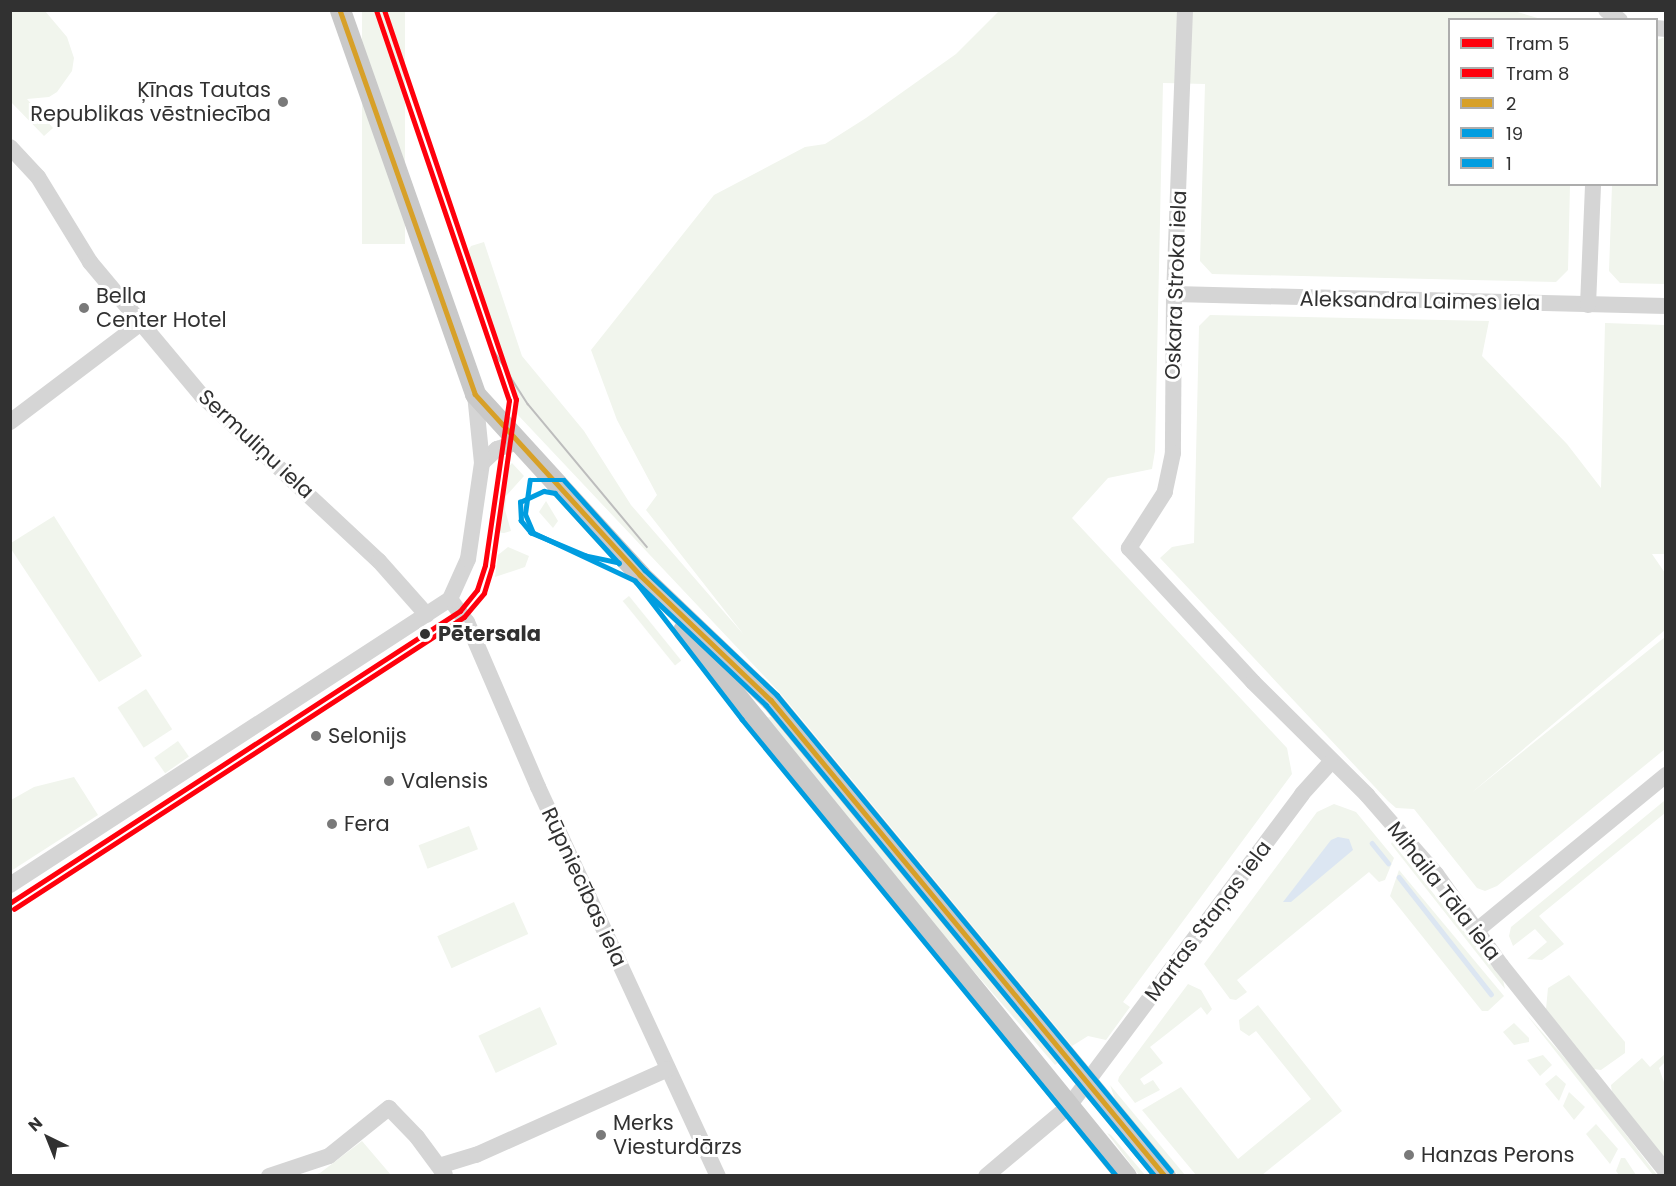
<!DOCTYPE html>
<meta charset="utf-8">
<style>
body{margin:0}
#map{position:relative;width:1676px;height:1186px;overflow:hidden;background:#fff;font-family:Poppins,sans-serif}
div>[style]{position:absolute}
.green>*{inset:0;background:#f1f5ed;transform-origin:0 0}
.water>*{inset:0;background:#dce6f2}
.stream>*{height:4.5px;margin:-2.25px;padding:0 2.25px;transform-origin:2.25px;border-radius:2.25px;background:#dce6f2}
.minor>*{height:16px;margin:-8px;padding:0 8px;transform-origin:8px;border-radius:8px;background:#d5d5d5}
.major>*{height:21px;margin:-10.5px;padding:0 10.5px;transform-origin:10.5px;border-radius:10.5px;background:#c9c9c9}
.tram>*{height:1.5px;margin:-0.75px;padding:0 0.75px;transform-origin:0.75px;border-radius:0.75px;background:#bdbdbd}
.bus-1>*{height:4.5px;margin:-2.25px;padding:0 2.25px;transform-origin:2.25px;border-radius:2.25px;background:#d7a028}
.bus-2>*{height:4.5px;margin:-2.25px;padding:0 2.25px;transform-origin:2.25px;border-radius:2.25px;background:#009de0}
.bus-3>*{height:4.5px;margin:-2.25px;padding:0 2.25px;transform-origin:2.25px;border-radius:2.25px;background:#009de0}
.tram-1>*{height:4.5px;margin:-2.25px;padding:0 2.25px;transform-origin:2.25px;border-radius:2.25px;background:#ff000c}
.tram-2>*{height:4.5px;margin:-2.25px;padding:0 2.25px;transform-origin:2.25px;border-radius:2.25px;background:#ff000c}
.dots>*{width:16px;height:16px;translate:-50% -50%;box-sizing:border-box;border:3px solid #fff;border-radius:50%}
span{translate:-50% -50%;white-space:nowrap;text-align:center;line-height:1.15;-webkit-text-stroke:6px #fff;paint-order:stroke}
.poi-label{font-size:21px;color:#313131}
.right{translate:-100% -50%;text-align:right}
.left{translate:0 -50%;text-align:left}
.street-label{font-size:21px;color:#313131}
.stop-label{font-size:21px;color:#313131;font-weight:700}
.frame{position:absolute;inset:0;border:12px solid #313131;pointer-events:none}
.legend{position:absolute;left:1448px;top:18px;width:210px;height:168px;box-sizing:border-box;background:#fff;border:2px solid #adadad;margin:0;padding:8px 10px;list-style:none;font-size:18px;color:#313131}
.legend li{display:flex;align-items:center;gap:12px;height:30px}
.legend b{width:30px;border:2px solid #adadad}
.north{position:absolute;left:18px;top:1108px;width:60px;height:60px;-webkit-text-stroke:4px #fff;paint-order:stroke;rotate:317deg;font-size:16px;font-weight:700;line-height:24px;text-align:center;color:#313131}
.north::after{content:'';display:block;margin:auto;width:21px;height:27px;background:#313131;clip-path:polygon(50% 0,100% 100%,50% 72%,0 100%)}
</style>
<div id="map">
<div class="green">
<div style="clip-path:polygon(10px 11px,45px 11px,67px 37px,74px 58px,72px 71px,57px 92px,49px 97px,27px 99px,53px 128px,44px 136px,11px 102px)"></div>
<div style="left:362px;top:11px;width:43px;height:233px"></div>
<div style="clip-path:polygon(999px 11px,1514px 11px,1541px 19px,1450px 20px,1450px 184px,1570px 185px,1568px 270px,1556px 282px,1212px 274px,1200px 261px,1205px 84px,1163px 83px,1155px 451px,1152px 469px,1108px 478px,1072px 518px,1287px 748px,1292px 774px,1123px 1002px,1130px 1007px,1106px 1040px,1088px 1036px,1072px 1046px,781px 694px,517px 414px,503px 357px,466px 255px,471px 246px,484px 242px,522px 356px,584px 431px,631px 505px,744px 635px,646px 510px,657px 495px,617px 420px,591px 350px,714px 195px,805px 147px,825px 144px,866px 118px,956px 54px)"></div>
<div style="clip-path:polygon(1665px 37px,1665px 284px,1620px 283px,1609px 271px,1612px 185px,1656px 184px,1657px 40px)"></div>
<div style="clip-path:polygon(1210px 315px,1489px 321px,1482px 356px,1567px 444px,1601px 488px,1605px 323px,1665px 325px,1665px 554px,1652px 554px,1665px 573px,1665px 630px,1470px 794px,1665px 637px,1665px 749px,1497px 886px,1485px 891px,1477px 888px,1414px 809px,1396px 808px,1388px 801px,1160px 558px,1172px 547px,1194px 543px,1199px 326px)"></div>
<div style="clip-path:polygon(512px 463px,524px 476px,506px 496px,505px 510px,511px 531px,504px 533px,495px 532px,506px 470px)"></div>
<div style="clip-path:polygon(546px 501px,558px 521px,553px 528px,539px 512px)"></div>
<div style="clip-path:polygon(54px 516px,142px 656px,99px 682px,11px 549px,11px 543px)"></div>
<div style="clip-path:polygon(508px 547px,529px 556px,525px 567px,495px 577px,498px 555px)"></div>
<div style="left:629px;top:596px;width:83px;height:8px;rotate:51deg"></div>
<div style="left:146px;top:689px;width:48px;height:34px;rotate:57deg"></div>
<div style="clip-path:polygon(771px 717px,1059px 1062px,1055px 1065px,912px 900px,764px 718px)"></div>
<div style="left:178px;top:741px;width:19px;height:29px;rotate:55deg"></div>
<div style="clip-path:polygon(74px 777px,98px 815px,11px 871px,11px 800px,34px 787px)"></div>
<div style="clip-path:polygon(1664px 801px,1665px 813px,1539px 916px,1564px 944px,1542px 960px,1527px 959px,1547px 942px,1535px 929px,1513px 946px,1509px 936px,1511px 927px)"></div>
<div style="clip-path:polygon(1334px 804px,1356px 812px,1394px 858px,1385px 880px,1379px 882px,1369px 872px,1237px 980px,1247px 992px,1236px 1000px,1230px 999px,1204px 964px,1317px 812px)"></div>
<div style="left:469px;top:826px;width:25px;height:54px;rotate:69deg"></div>
<div style="clip-path:polygon(1392px 842px,1503px 980px,1505px 989px,1391px 844px)"></div>
<div style="clip-path:polygon(1399px 870px,1504px 996px,1488px 1011px,1482px 1011px,1390px 896px)"></div>
<div style="left:514px;top:902px;width:35px;height:84px;rotate:66deg"></div>
<div style="clip-path:polygon(1569px 975px,1625px 1042px,1625px 1053px,1601px 1070px,1593px 1069px,1546px 1009px,1548px 988px)"></div>
<div style="clip-path:polygon(1188px 984px,1201px 990px,1212px 1009px,1207px 1015px,1201px 1007px,1150px 1047px,1163px 1063px,1140px 1079px,1144px 1085px,1153px 1080px,1160px 1090px,1135px 1103px,1118px 1081px,1119px 1077px)"></div>
<div style="clip-path:polygon(1258px 1005px,1342px 1111px,1262px 1175px,1196px 1175px,1142px 1110px,1181px 1087px,1238px 1159px,1311px 1099px,1256px 1031px,1249px 1036px,1240px 1030px,1239px 1020px)"></div>
<div style="left:540px;top:1007px;width:41px;height:68px;rotate:65deg"></div>
<div style="clip-path:polygon(1526px 1014px,1579px 1074px,1657px 1175px,1653px 1175px)"></div>
<div style="clip-path:polygon(1514px 1023px,1529px 1038px,1529px 1042px,1514px 1045px,1503px 1032px)"></div>
<div style="clip-path:polygon(1665px 1054px,1665px 1062px,1659px 1068px,1665px 1085px,1665px 1161px,1612px 1093px,1611px 1085px,1642px 1058px,1650px 1067px)"></div>
<div style="clip-path:polygon(1543px 1055px,1552px 1065px,1540px 1076px,1527px 1060px)"></div>
<div style="clip-path:polygon(1556px 1075px,1566px 1084px,1559px 1101px,1545px 1084px)"></div>
<div style="clip-path:polygon(1110px 1085px,1185px 1175px,1178px 1175px,1115px 1099px)"></div>
<div style="clip-path:polygon(1569px 1092px,1585px 1107px,1574px 1120px,1563px 1106px)"></div>
<div style="clip-path:polygon(1596px 1124px,1618px 1149px,1610px 1164px,1586px 1134px)"></div>
<div style="clip-path:polygon(1107px 1133px,1111px 1135px,1145px 1175px,1139px 1175px)"></div>
<div style="clip-path:polygon(362px 1141px,391px 1175px,310px 1176px,320px 1173px)"></div>
<div style="clip-path:polygon(1621px 1158px,1625px 1158px,1636px 1175px,1619px 1175px,1616px 1171px)"></div>
</div>
<div class="water">
<div style="clip-path:polygon(1338px 837px,1349px 839px,1353px 850px,1291px 902px,1283px 902px,1331px 840px)"></div>
</div>
<div class="stream">
<div style="left:1372px;top:843px;width:26px;rotate:51deg"></div>
<div style="left:1399px;top:877px;width:149px;rotate:51.8deg"></div>
</div>
<div class="minor">
<div style="left:1185px;top:10px;width:284px;rotate:92.2deg"></div>
<div style="left:1174px;top:294px;width:159px;rotate:90.4deg"></div>
<div style="left:1173px;top:453px;width:40px;rotate:102deg"></div>
<div style="left:1165px;top:492px;width:67px;rotate:122.7deg"></div>
<div style="left:1129px;top:548px;width:183px;rotate:47.2deg"></div>
<div style="left:1253px;top:682px;width:161px;rotate:44.7deg"></div>
<div style="left:1367px;top:795px;width:105px;rotate:48.9deg"></div>
<div style="left:1436px;top:874px;width:112px;rotate:54.5deg"></div>
<div style="left:1501px;top:965px;width:265px;rotate:51.4deg"></div>
<div style="left:1606px;top:10px;width:17px;rotate:36deg"></div>
<div style="left:1656px;top:28px;width:10px;rotate:6deg"></div>
<div style="left:10px;top:147px;width:41px;rotate:47deg"></div>
<div style="left:38px;top:177px;width:100px;rotate:58.5deg"></div>
<div style="left:90px;top:262px;width:175px;rotate:50.1deg"></div>
<div style="left:202px;top:396px;width:242px;rotate:43deg"></div>
<div style="left:379px;top:561px;width:72px;rotate:48.4deg"></div>
<div style="left:1174px;top:294px;width:492px;rotate:1.4deg"></div>
<div style="left:1588px;top:305px;width:121px;rotate:-87.6deg"></div>
<div style="left:10px;top:422px;width:166px;rotate:-37.1deg"></div>
<div style="left:482px;top:463px;width:21px;rotate:-43deg"></div>
<div style="left:497px;top:449px;width:22px;rotate:-18deg"></div>
<div style="left:450px;top:599px;width:29px;rotate:54deg"></div>
<div style="left:467px;top:622px;width:180px;rotate:66.7deg"></div>
<div style="left:538px;top:787px;width:429px;rotate:65.2deg"></div>
<div style="left:10px;top:885px;width:525px;rotate:-33.02deg"></div>
<div style="left:450px;top:599px;width:44px;rotate:-65.8deg"></div>
<div style="left:468px;top:559px;width:97px;rotate:-81.7deg"></div>
<div style="left:482px;top:463px;width:69px;rotate:-95.8deg"></div>
<div style="left:1476px;top:931px;width:246px;rotate:-39.4deg"></div>
<div style="left:439px;top:1166px;width:39px;rotate:-17deg"></div>
<div style="left:476px;top:1155px;width:210px;rotate:-24.1deg"></div>
<div style="left:269px;top:1176px;width:63px;rotate:-18.4deg"></div>
<div style="left:329px;top:1156px;width:77px;rotate:-38.7deg"></div>
<div style="left:389px;top:1108px;width:40px;rotate:46deg"></div>
<div style="left:417px;top:1137px;width:47px;rotate:53.6deg"></div>
<div style="left:986px;top:1176px;width:109px;rotate:-40.1deg"></div>
<div style="left:1069px;top:1106px;width:389px;rotate:-53.2deg"></div>
<div style="left:1302px;top:794px;width:42px;rotate:-47.9deg"></div>
</div>
<div class="major">
<div style="left:340px;top:10px;width:407px;rotate:70.6deg"></div>
<div style="left:475px;top:394px;width:245px;rotate:47.6deg"></div>
<div style="left:640px;top:575px;width:181px;rotate:43.7deg"></div>
<div style="left:771px;top:700px;width:618px;rotate:50.38deg"></div>
<div style="left:683px;top:630px;width:703px;rotate:50.95deg"></div>
</div>
<div class="tram">
<div style="left:491px;top:346px;width:69px;rotate:57.5deg"></div>
<div style="left:528px;top:404px;width:186px;rotate:50.2deg"></div>
</div>
<div class="bus-1">
<div style="left:340px;top:10px;width:407px;rotate:70.6deg"></div>
<div style="left:475px;top:394px;width:245px;rotate:47.6deg"></div>
<div style="left:640px;top:575px;width:181px;rotate:43.7deg"></div>
<div style="left:771px;top:700px;width:618px;rotate:50.38deg"></div>
</div>
<div class="bus-2">
<div style="left:544px;top:491px;width:11px;rotate:10deg"></div>
<div style="left:555px;top:493px;width:95px;rotate:47.6deg"></div>
<div style="left:619px;top:563px;width:34px;rotate:-168deg"></div>
<div style="left:586px;top:556px;width:60px;rotate:-157.3deg"></div>
<div style="left:531px;top:533px;width:16px;rotate:-130deg"></div>
<div style="left:521px;top:521px;width:19px;rotate:-93deg"></div>
<div style="left:520px;top:502px;width:26px;rotate:-25deg"></div>
<div style="left:636px;top:582px;width:179px;rotate:43.4deg"></div>
<div style="left:766px;top:705px;width:611px;rotate:50.45deg"></div>
</div>
<div class="bus-3">
<div style="left:1116px;top:1176px;width:590px;rotate:-129.36deg"></div>
<div style="left:742px;top:720px;width:175px;rotate:-127.6deg"></div>
<div style="left:635px;top:581px;width:113px;rotate:-154.8deg"></div>
<div style="left:533px;top:533px;width:21px;rotate:-113deg"></div>
<div style="left:525px;top:514px;width:34px;rotate:-82deg"></div>
<div style="left:530px;top:480px;width:34px"></div>
<div style="left:564px;top:480px;width:121px;rotate:48deg"></div>
<div style="left:645px;top:570px;width:182px;rotate:43.4deg"></div>
<div style="left:777px;top:695px;width:618px;rotate:50.38deg"></div>
</div>
<div class="tram-1">
<div style="left:10px;top:903px;width:536px;rotate:-32.98deg"></div>
<div style="left:460px;top:611px;width:27px;rotate:-51deg"></div>
<div style="left:477px;top:590px;width:26px;rotate:-72deg"></div>
<div style="left:485px;top:565px;width:166px;rotate:-81.7deg"></div>
<div style="left:509px;top:401px;width:413px;rotate:-108.8deg"></div>
</div>
<div class="tram-2">
<div style="left:14px;top:909px;width:536px;rotate:-32.98deg"></div>
<div style="left:464px;top:617px;width:31px;rotate:-50deg"></div>
<div style="left:484px;top:593px;width:28px;rotate:-73deg"></div>
<div style="left:492px;top:566px;width:168px;rotate:-81.8deg"></div>
<div style="left:516px;top:400px;width:412px;rotate:-108.7deg"></div>
</div>
<div class="dots">
<div style="left:283px;top:102px;background:#797979"></div>
<div style="left:84px;top:308px;background:#797979"></div>
<div style="left:425px;top:634px;background:#313131"></div>
<div style="left:316px;top:736px;background:#797979"></div>
<div style="left:389px;top:781px;background:#797979"></div>
<div style="left:332px;top:824px;background:#797979"></div>
<div style="left:601px;top:1135px;background:#797979"></div>
<div style="left:1409px;top:1155px;background:#797979"></div>
</div>
<div class="poi-label">
<span class="right" style="left:271px;top:102px">Ķīnas Tautas<br>Republikas vēstniecība</span>
<span class="left" style="left:96px;top:308px">Bella<br>Center Hotel</span>
<span class="left" style="left:328px;top:736px">Selonijs</span>
<span class="left" style="left:401px;top:781px">Valensis</span>
<span class="left" style="left:344px;top:824px">Fera</span>
<span class="left" style="left:613px;top:1135px">Merks<br>Viesturdārzs</span>
<span class="left" style="left:1421px;top:1155px">Hanzas Perons</span>
</div>
<div class="street-label">
<span style="left:1176px;top:285px;rotate:-88deg">Oskara Stroka iela</span>
<span style="left:1420px;top:301px;rotate:1deg">Aleksandra Laimes iela</span>
<span style="left:256px;top:444px;rotate:43deg">Sermuliņu iela</span>
<span style="left:584px;top:887px;rotate:65deg">Rūpniecības iela</span>
<span style="left:1444px;top:891px;rotate:52deg">Mihaila Tāla iela</span>
<span style="left:1208px;top:921px;rotate:-53deg">Martas Staņas iela</span>
</div>
<div class="stop-label">
<span class="left" style="left:438px;top:634px">Pētersala</span>
</div>
<div class="frame"></div>
<ul class="legend">
<li><b style="height:8px;background:#ff000c"></b>Tram 5</li>
<li><b style="height:8px;background:#ff000c"></b>Tram 8</li>
<li><b style="height:8px;background:#d7a028"></b>2</li>
<li><b style="height:8px;background:#009de0"></b>19</li>
<li><b style="height:8px;background:#009de0"></b>1</li>
</ul>
<div class="north">N</div>
</div>
